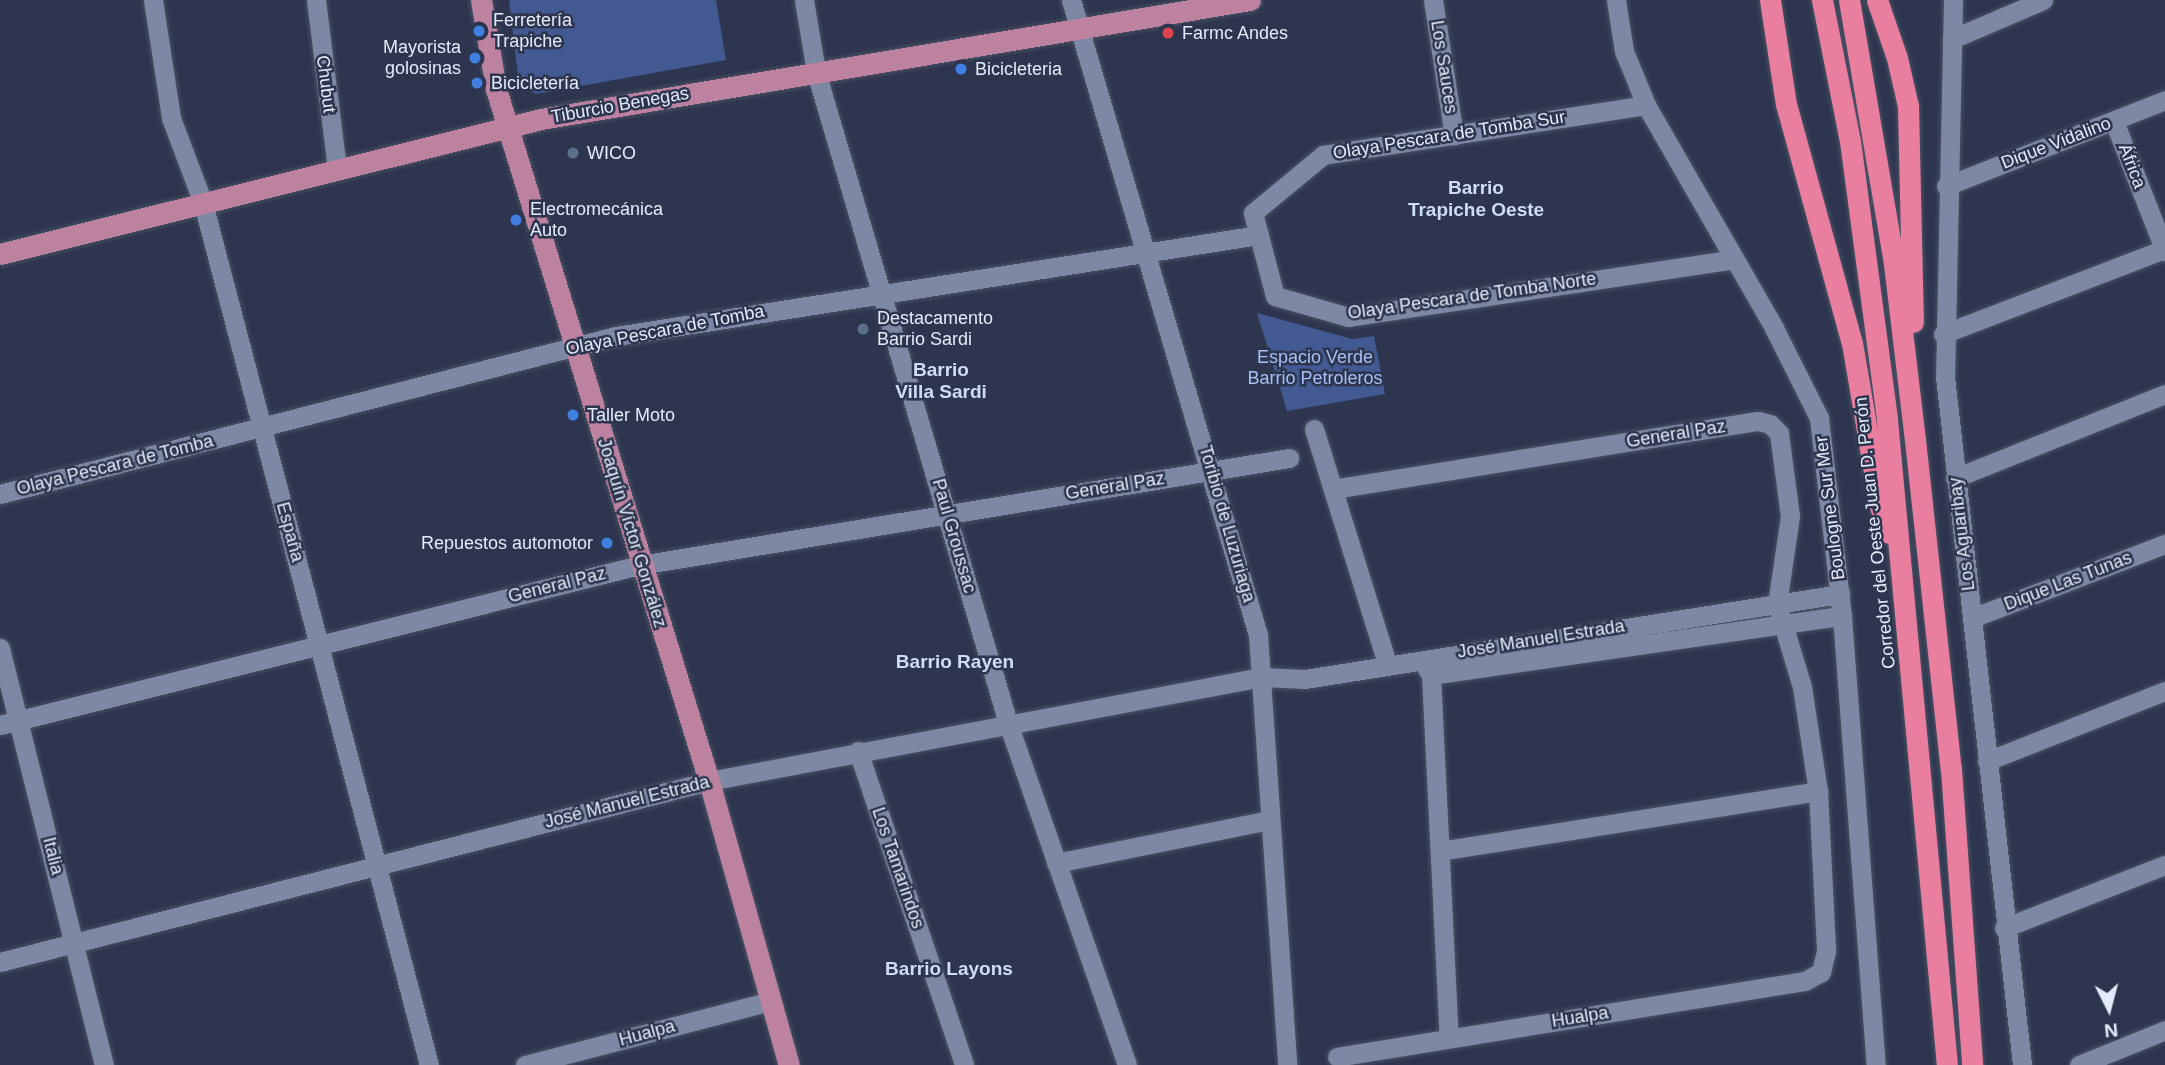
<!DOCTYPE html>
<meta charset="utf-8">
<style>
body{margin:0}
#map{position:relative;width:2165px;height:1065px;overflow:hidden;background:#2d364e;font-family:Helvetica,sans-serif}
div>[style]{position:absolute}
.green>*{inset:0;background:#435992}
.roads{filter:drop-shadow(0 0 2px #4b5266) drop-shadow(0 0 2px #4b5266)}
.minor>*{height:19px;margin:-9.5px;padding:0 9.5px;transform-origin:9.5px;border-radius:9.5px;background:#7d89a4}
.major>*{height:21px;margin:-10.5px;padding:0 10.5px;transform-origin:10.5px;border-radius:10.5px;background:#be82a1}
.highway>*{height:21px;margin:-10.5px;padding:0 10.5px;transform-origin:10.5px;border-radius:10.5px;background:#ea7e9f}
.dots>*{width:19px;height:19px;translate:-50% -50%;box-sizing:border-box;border:4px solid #2d364e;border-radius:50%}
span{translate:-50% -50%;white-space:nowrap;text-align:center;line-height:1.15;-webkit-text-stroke:5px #2d364e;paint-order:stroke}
.poi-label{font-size:18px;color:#e3eaf9}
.left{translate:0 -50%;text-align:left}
.right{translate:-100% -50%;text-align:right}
.street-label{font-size:18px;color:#e3eaf9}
.park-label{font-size:18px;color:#a6bff9}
.neighbourhood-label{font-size:19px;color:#cedcf9;font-weight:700}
.north{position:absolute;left:2074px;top:974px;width:70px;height:70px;-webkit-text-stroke:5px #2d364e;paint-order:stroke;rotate:174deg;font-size:19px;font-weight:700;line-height:28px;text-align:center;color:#e3eaf9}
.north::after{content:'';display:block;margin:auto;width:24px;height:32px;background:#e3eaf9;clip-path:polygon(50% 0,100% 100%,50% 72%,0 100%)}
</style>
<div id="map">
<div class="green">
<div style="clip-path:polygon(509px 0,716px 0,726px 60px,536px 94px,526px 90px,518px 76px)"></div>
<div style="clip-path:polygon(1257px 313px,1352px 339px,1374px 336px,1385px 394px,1287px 411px)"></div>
</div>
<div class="roads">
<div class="minor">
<div style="left:153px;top:0;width:119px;rotate:81.3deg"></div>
<div style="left:171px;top:118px;width:91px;rotate:69.4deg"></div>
<div style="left:203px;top:203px;width:891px;rotate:75.31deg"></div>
<div style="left:316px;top:0;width:169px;rotate:82.9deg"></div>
<div style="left:804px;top:0;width:73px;rotate:80.5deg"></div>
<div style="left:816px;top:72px;width:679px;rotate:73.57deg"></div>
<div style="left:1008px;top:723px;width:362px;rotate:70.8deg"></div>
<div style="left:1071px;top:0;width:662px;rotate:73.59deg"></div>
<div style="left:1258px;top:635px;width:431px;rotate:86.1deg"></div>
<div style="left:1433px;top:0;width:137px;rotate:81.2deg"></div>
<div style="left:1616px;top:0;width:52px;rotate:81.1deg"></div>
<div style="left:1624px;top:51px;width:58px;rotate:67.8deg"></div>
<div style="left:1646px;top:105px;width:257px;rotate:60.1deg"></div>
<div style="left:1774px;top:328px;width:101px;rotate:63.4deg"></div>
<div style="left:1819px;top:418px;width:199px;rotate:83.4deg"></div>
<div style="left:1842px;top:616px;width:450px;rotate:85.7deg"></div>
<div style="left:1953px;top:0;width:376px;rotate:91.2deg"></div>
<div style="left:1945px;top:376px;width:693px;rotate:83.62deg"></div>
<div style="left:1952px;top:39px;width:99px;rotate:-23.2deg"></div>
<div style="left:1646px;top:105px;width:327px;rotate:171.2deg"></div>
<div style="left:1323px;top:155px;width:91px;rotate:140.4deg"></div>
<div style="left:1253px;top:213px;width:86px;rotate:75.2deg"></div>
<div style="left:1275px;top:296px;width:76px;rotate:16deg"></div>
<div style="left:1348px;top:317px;width:390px;rotate:-8.5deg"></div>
<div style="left:2114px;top:121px;width:140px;rotate:68.6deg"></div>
<div style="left:1946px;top:186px;width:235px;rotate:-21.4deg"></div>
<div style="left:1943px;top:334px;width:237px;rotate:-21deg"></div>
<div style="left:1314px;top:429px;width:245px;rotate:72.7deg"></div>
<div style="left:1955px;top:478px;width:226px;rotate:-21.8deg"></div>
<div style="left:1333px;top:489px;width:430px;rotate:-9.1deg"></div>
<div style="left:1758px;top:421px;width:12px;rotate:14deg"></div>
<div style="left:1770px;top:424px;width:13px;rotate:45deg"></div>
<div style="left:1779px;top:433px;width:84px;rotate:82.5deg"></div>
<div style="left:1790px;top:516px;width:89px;rotate:98.4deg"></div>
<div style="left:1777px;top:604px;width:87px;rotate:73.2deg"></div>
<div style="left:1802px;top:687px;width:105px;rotate:81.3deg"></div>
<div style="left:1818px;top:791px;width:160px;rotate:87.1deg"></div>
<div style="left:1826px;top:951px;width:22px;rotate:103deg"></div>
<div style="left:1821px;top:972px;width:18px;rotate:151deg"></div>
<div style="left:1805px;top:981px;width:474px;rotate:170.8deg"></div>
<div style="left:0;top:494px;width:636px;rotate:-14.39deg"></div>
<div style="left:616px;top:336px;width:651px;rotate:-8.93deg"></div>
<div style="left:1972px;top:618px;width:207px;rotate:-21deg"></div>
<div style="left:0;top:648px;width:430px;rotate:76deg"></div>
<div style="left:1424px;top:664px;width:13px;rotate:58deg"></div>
<div style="left:1431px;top:675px;width:362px;rotate:87.2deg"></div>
<div style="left:1431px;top:675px;width:415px;rotate:-8.2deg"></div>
<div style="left:0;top:725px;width:660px;rotate:-14.04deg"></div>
<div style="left:640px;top:565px;width:658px;rotate:-9.36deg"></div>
<div style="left:858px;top:751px;width:331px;rotate:71.3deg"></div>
<div style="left:1987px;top:761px;width:191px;rotate:-21.5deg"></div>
<div style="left:1440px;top:851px;width:383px;rotate:-9deg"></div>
<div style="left:1056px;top:863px;width:217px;rotate:-11.4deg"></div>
<div style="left:2004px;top:928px;width:173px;rotate:-21.4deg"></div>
<div style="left:0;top:962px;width:732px;rotate:-14.32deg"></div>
<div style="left:709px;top:781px;width:563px;rotate:-10.65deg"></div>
<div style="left:1262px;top:677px;width:43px;rotate:2.7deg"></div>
<div style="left:1305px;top:679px;width:542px;rotate:-9.03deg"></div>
<div style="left:525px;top:1065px;width:253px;rotate:-14.6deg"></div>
<div style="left:2079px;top:1065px;width:93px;rotate:-22.1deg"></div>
</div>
<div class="major">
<div style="left:481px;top:0;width:90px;rotate:80.4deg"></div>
<div style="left:496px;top:89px;width:724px;rotate:72.89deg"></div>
<div style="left:709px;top:781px;width:295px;rotate:74.3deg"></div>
<div style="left:0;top:254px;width:558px;rotate:-14.01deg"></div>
<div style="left:541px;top:119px;width:719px;rotate:-9.53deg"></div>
</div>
<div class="highway">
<div style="left:1770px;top:0;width:105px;rotate:81.3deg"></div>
<div style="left:1786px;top:104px;width:248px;rotate:74.6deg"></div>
<div style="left:1852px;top:343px;width:165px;rotate:80.3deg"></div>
<div style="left:1880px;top:506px;width:28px;rotate:72deg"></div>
<div style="left:1822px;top:0;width:144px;rotate:78.8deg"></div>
<div style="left:1850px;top:141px;width:281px;rotate:82.4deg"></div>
<div style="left:1887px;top:420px;width:648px;rotate:84.69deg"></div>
<div style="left:1849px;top:0;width:268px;rotate:80.3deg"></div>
<div style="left:1894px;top:264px;width:177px;rotate:83.2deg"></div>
<div style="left:1915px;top:440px;width:331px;rotate:83.8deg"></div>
<div style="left:1951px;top:769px;width:297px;rotate:85.9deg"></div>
<div style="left:1877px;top:0;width:61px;rotate:71deg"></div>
<div style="left:1897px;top:58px;width:49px;rotate:77.1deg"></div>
<div style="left:1908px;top:106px;width:216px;rotate:88.7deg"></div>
</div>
</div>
<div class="dots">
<div style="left:479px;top:31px;background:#3f7fe0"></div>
<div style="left:1168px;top:33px;background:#e0444e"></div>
<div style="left:475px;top:58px;background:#3f7fe0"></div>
<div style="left:961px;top:69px;background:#3f7fe0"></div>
<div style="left:477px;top:83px;background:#3f7fe0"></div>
<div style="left:573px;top:153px;background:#5c6f8a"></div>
<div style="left:516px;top:220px;background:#3f7fe0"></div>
<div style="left:863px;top:329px;background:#5c6f8a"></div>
<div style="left:573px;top:415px;background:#3f7fe0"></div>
<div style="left:607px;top:543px;background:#3f7fe0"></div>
</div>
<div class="poi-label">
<span class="left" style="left:493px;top:31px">Ferretería<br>Trapiche</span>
<span class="left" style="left:1182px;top:33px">Farmc Andes</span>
<span class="right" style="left:461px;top:58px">Mayorista<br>golosinas</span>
<span class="left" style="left:975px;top:69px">Bicicleteria</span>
<span class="left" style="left:491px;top:83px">Bicicletería</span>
<span class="left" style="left:587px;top:153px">WICO</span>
<span class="left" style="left:530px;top:220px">Electromecánica<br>Auto</span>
<span class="left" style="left:877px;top:329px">Destacamento<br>Barrio Sardi</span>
<span class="left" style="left:587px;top:415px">Taller Moto</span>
<span class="right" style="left:593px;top:543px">Repuestos automotor</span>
</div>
<div class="street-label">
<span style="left:1444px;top:67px;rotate:81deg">Los Sauces</span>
<span style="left:326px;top:84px;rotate:83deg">Chubut</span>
<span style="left:620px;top:105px;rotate:-10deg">Tiburcio Benegas</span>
<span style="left:1449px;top:135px;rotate:-9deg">Olaya Pescara de Tomba Sur</span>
<span style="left:2056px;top:143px;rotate:-21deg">Dique Vidalino</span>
<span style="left:2132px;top:166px;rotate:69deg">África</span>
<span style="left:1472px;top:296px;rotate:-8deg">Olaya Pescara de Tomba Norte</span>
<span style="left:665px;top:330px;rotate:-11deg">Olaya Pescara de Tomba</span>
<span style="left:1676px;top:434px;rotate:-9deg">General Paz</span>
<span style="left:115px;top:465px;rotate:-14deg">Olaya Pescara de Tomba</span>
<span style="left:1115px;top:486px;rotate:-9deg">General Paz</span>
<span style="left:1830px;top:508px;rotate:-97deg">Boulogne Sur Mer</span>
<span style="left:1227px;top:524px;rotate:74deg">Toribio de Luzuriaga</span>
<span style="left:290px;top:532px;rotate:75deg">España</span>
<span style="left:632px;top:533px;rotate:73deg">Joaquín Víctor González</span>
<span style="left:1875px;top:533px;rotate:-96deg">Corredor del Oeste Juan D. Perón</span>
<span style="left:1962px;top:534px;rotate:-97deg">Los Aguaribay</span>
<span style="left:954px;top:536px;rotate:74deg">Paul Groussac</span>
<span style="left:2068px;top:581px;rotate:-21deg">Dique Las Tunas</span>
<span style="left:557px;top:585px;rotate:-14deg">General Paz</span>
<span style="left:1541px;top:639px;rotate:-9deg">José Manuel Estrada</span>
<span style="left:627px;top:802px;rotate:-14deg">José Manuel Estrada</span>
<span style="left:53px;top:856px;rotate:76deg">Italia</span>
<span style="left:898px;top:868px;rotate:71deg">Los Tamarindos</span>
<span style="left:1580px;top:1017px;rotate:-9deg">Hualpa</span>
<span style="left:647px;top:1033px;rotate:-15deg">Hualpa</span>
</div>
<div class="park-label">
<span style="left:1315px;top:368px">Espacio Verde<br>Barrio Petroleros</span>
</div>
<div class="neighbourhood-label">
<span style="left:1476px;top:199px">Barrio<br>Trapiche Oeste</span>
<span style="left:941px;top:381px">Barrio<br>Villa Sardi</span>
<span style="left:955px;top:662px">Barrio Rayen</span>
<span style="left:949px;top:969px">Barrio Layons</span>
</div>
<div class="north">N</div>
</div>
